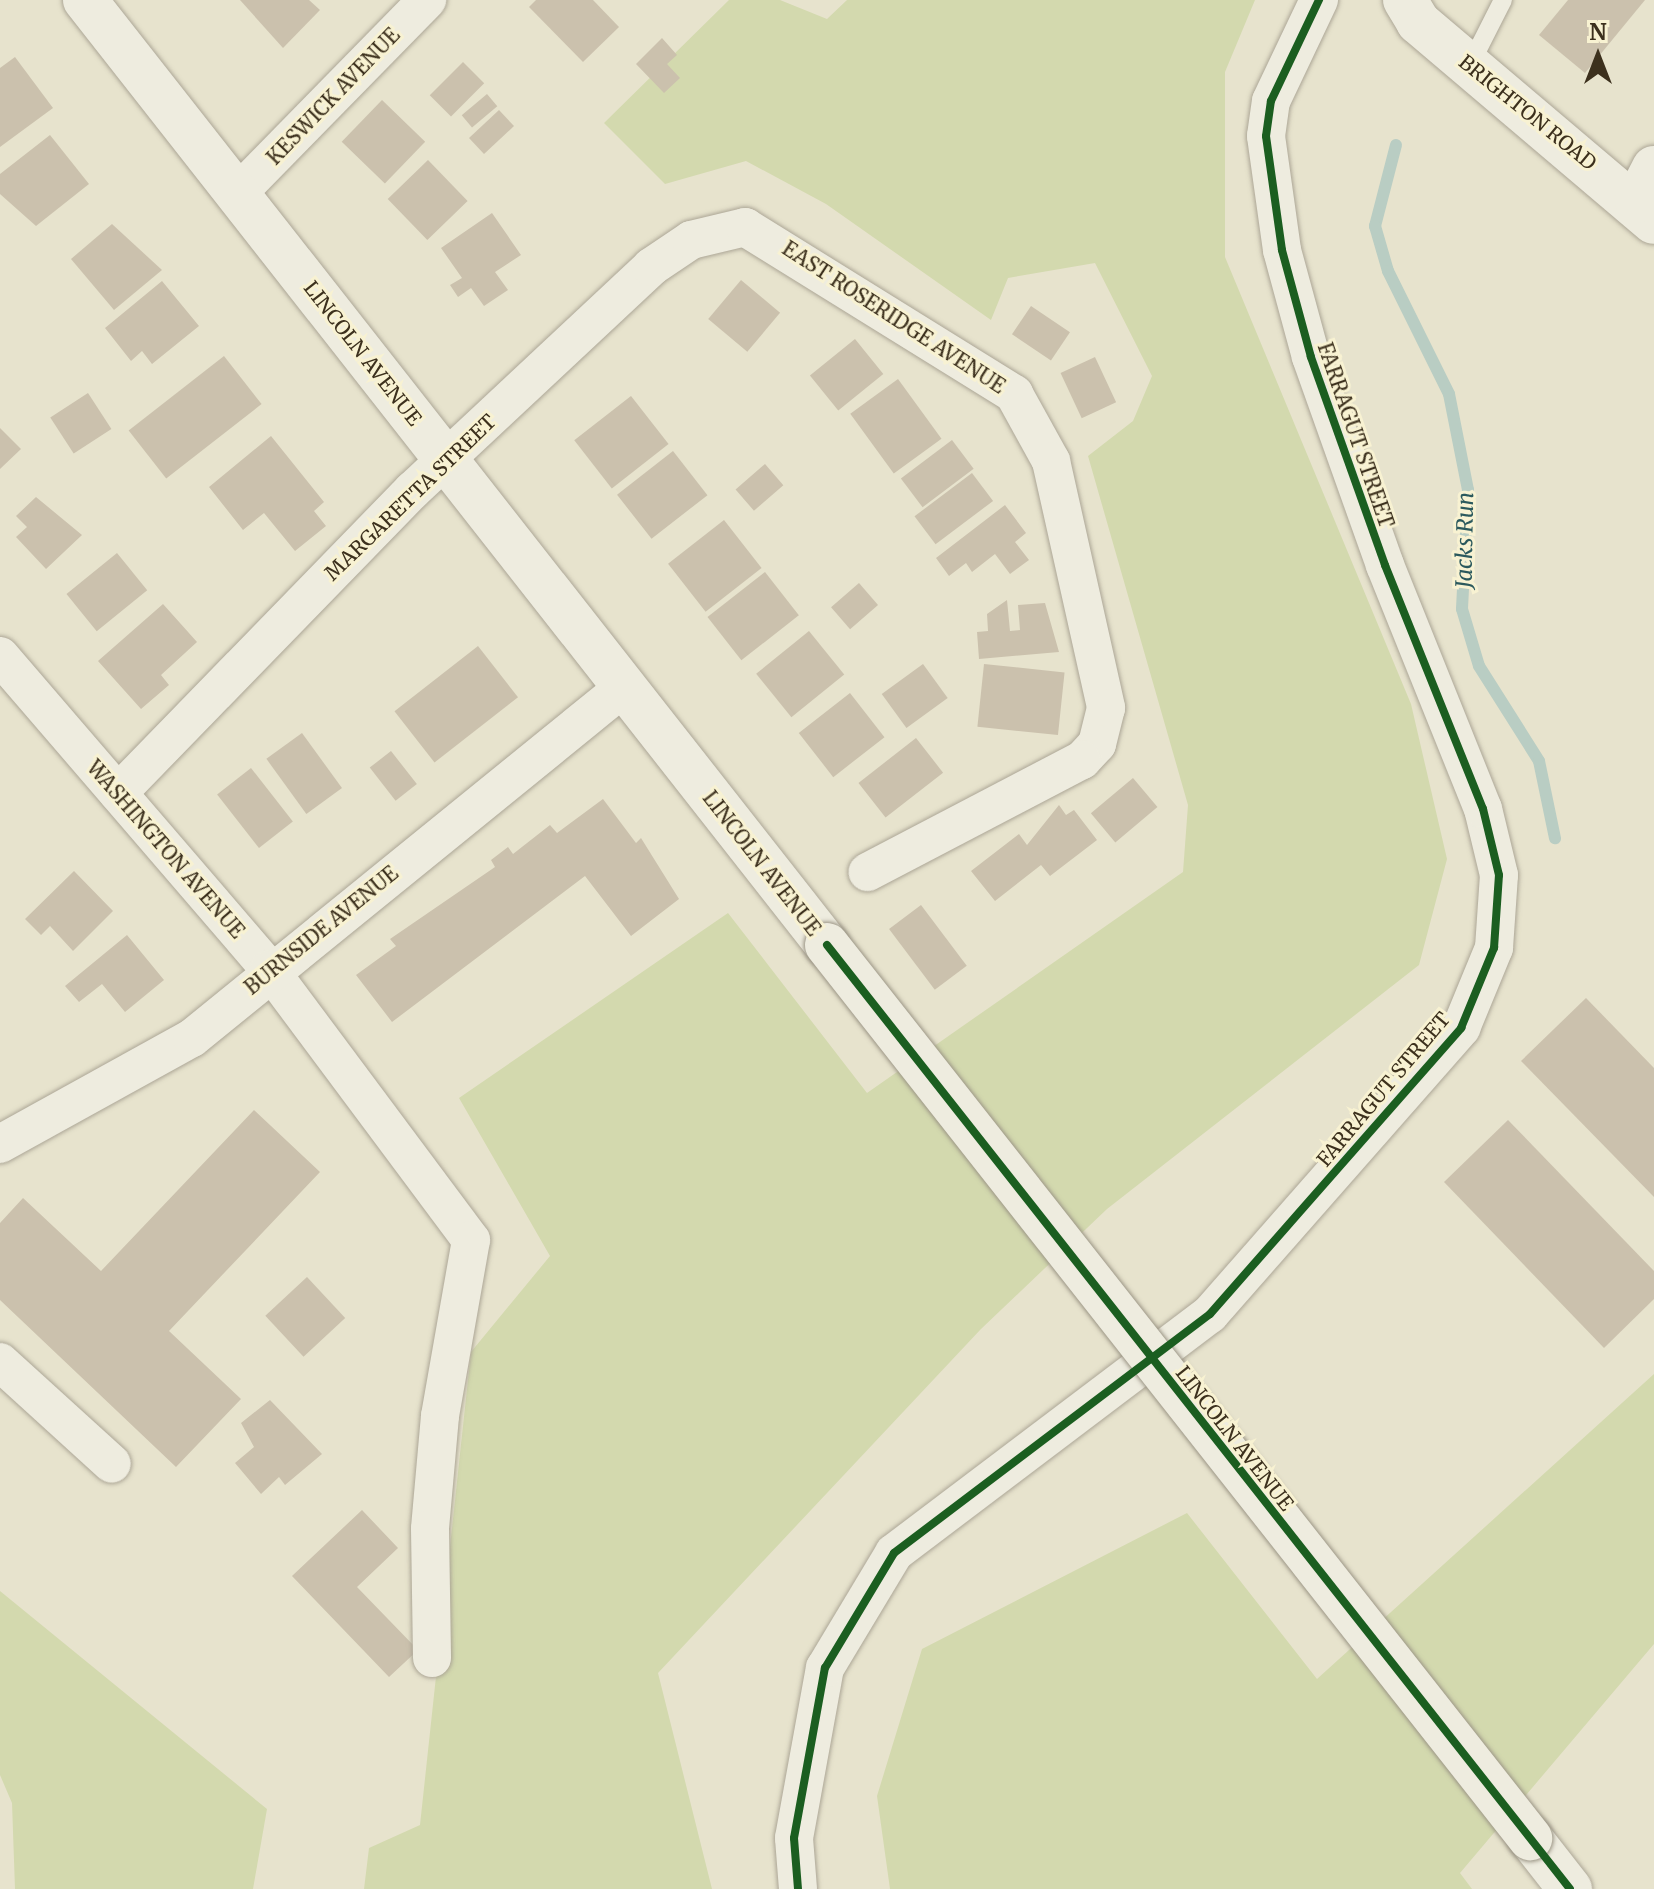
<!DOCTYPE html>
<style>
body{margin:0}
#map{position:relative;width:1654px;height:1889px;overflow:hidden;background:#e7e3cd;font-family:Merriweather,serif}
div>[style]{position:absolute}
.green>*{inset:0;background:#d3d9ae}
.stream>*{height:12px;margin:-6px;padding:0 6px;transform-origin:6px;border-radius:6px;background:#b9cdc3}
.building>*{inset:0;background:#cbc1ad;transform-origin:0 0}
.roads{filter:drop-shadow(0 0 2px #aca696) drop-shadow(0 0 2px #aca696)}
.lane>*{height:18px;margin:-9px;padding:0 9px;transform-origin:9px;border-radius:9px;background:#eeecdf}
.street>*{height:38px;margin:-19px;padding:0 19px;transform-origin:19px;border-radius:19px;background:#eeecdf}
.secondary>*{height:44px;margin:-22px;padding:0 22px;transform-origin:22px;border-radius:22px;background:#eeecdf}
.bridges{filter:drop-shadow(0 0 2px #9c9686) drop-shadow(0 0 2px #9c9686)}
.secondary-bridge>*{height:44px;margin:-22px;padding:0 22px;transform-origin:22px;border-radius:22px;background:#eeecdf}
.cycleway>*{height:8px;margin:-4px;padding:0 4px;transform-origin:4px;border-radius:4px;background:#1b5e20}
span{translate:-50% -50%;white-space:nowrap;text-align:center;line-height:1.15;-webkit-text-stroke:6px #f8f2d2;paint-order:stroke}
.street-label{font-size:20px;color:#3c301d}
.water-label{font-size:22px;color:#2b595d;font-style:italic}
.north{position:absolute;left:1558px;top:16px;width:80px;height:80px;-webkit-text-stroke:6px #f8f2d2;paint-order:stroke;rotate:0deg;font-size:22px;font-weight:700;line-height:32px;text-align:center;color:#3c301d}
.north::after{content:'';display:block;margin:auto;width:28px;height:36px;background:#3c301d;clip-path:polygon(50% 0,100% 100%,50% 72%,0 100%)}
</style>
<div id="map">
<div class="green">
<div style="clip-path:polygon(729px 0,780px 0,827px 19px,847px 0,1255px 0,1225px 72px,1225px 257px,1411px 704px,1447px 859px,1419px 965px,1107px 1209px,981px 1329px,658px 1673px,712px 1889px,364px 1889px,369px 1848px,420px 1825px,471px 1352px,550px 1256px,459px 1098px,728px 913px,867px 1093px,1183px 872px,1188px 805px,1088px 456px,1133px 421px,1152px 376px,1095px 263px,1008px 278px,991px 320px,826px 204px,746px 161px,665px 184px,604px 123px)"></div>
<div style="clip-path:polygon(1654px 1374px,1654px 1644px,1460px 1873px,1472px 1889px,890px 1889px,877px 1796px,922px 1649px,1187px 1513px,1317px 1679px)"></div>
<div style="clip-path:polygon(0 1591px,267px 1809px,253px 1889px,15px 1889px,12px 1803px,0 1775px)"></div>
</div>
<div class="stream">
<div style="left:1396px;top:145px;width:84px;rotate:104.5deg"></div>
<div style="left:1375px;top:226px;width:47px;rotate:73.9deg"></div>
<div style="left:1388px;top:271px;width:137px;rotate:63.6deg"></div>
<div style="left:1449px;top:394px;width:98px;rotate:78.8deg"></div>
<div style="left:1468px;top:490px;width:119px;rotate:92.9deg"></div>
<div style="left:1462px;top:609px;width:59px;rotate:73.4deg"></div>
<div style="left:1479px;top:666px;width:112px;rotate:57.7deg"></div>
<div style="left:1539px;top:761px;width:79px;rotate:78.3deg"></div>
</div>
<div class="building">
<div style="clip-path:polygon(240px 0,309px 0,320px 10px,283px 48px)"></div>
<div style="clip-path:polygon(536px 0,593px 0,619px 27px,583px 62px,529px 7px)"></div>
<div style="clip-path:polygon(1568px 0,1645px 0,1585px 73px,1539px 35px)"></div>
<div style="clip-path:polygon(662px 38px,677px 55px,667px 64px,680px 78px,664px 93px,636px 64px)"></div>
<div style="clip-path:polygon(15px 57px,53px 108px,0 147px,0 68px)"></div>
<div style="left:463px;top:62px;width:30px;height:47px;rotate:45deg"></div>
<div style="left:487px;top:94px;width:16px;height:33px;rotate:50deg"></div>
<div style="left:382px;top:100px;width:60px;height:58px;rotate:44deg"></div>
<div style="left:499px;top:110px;width:22px;height:41px;rotate:47deg"></div>
<div style="clip-path:polygon(50px 135px,89px 184px,36px 226px,0 194px,0 174px)"></div>
<div style="left:428px;top:160px;width:57px;height:56px;rotate:46deg"></div>
<div style="clip-path:polygon(492px 213px,521px 255px,495px 272px,508px 290px,484px 306px,471px 288px,458px 297px,450px 285px,462px 278px,441px 248px)"></div>
<div style="clip-path:polygon(112px 224px,162px 270px,114px 310px,71px 259px)"></div>
<div style="left:741px;top:280px;width:51px;height:51px;rotate:40deg"></div>
<div style="clip-path:polygon(162px 281px,199px 326px,152px 364px,142px 351px,131px 361px,105px 328px)"></div>
<div style="left:1031px;top:306px;width:47px;height:34px;rotate:34deg"></div>
<div style="left:855px;top:339px;width:45px;height:58px;rotate:51deg"></div>
<div style="left:224px;top:356px;width:61px;height:121px;rotate:52deg"></div>
<div style="left:1095px;top:357px;width:50px;height:38px;rotate:65deg"></div>
<div style="left:898px;top:379px;width:74px;height:59px;rotate:54deg"></div>
<div style="left:88px;top:393px;width:43px;height:45px;rotate:57deg"></div>
<div style="left:631px;top:396px;width:61px;height:72px;rotate:52deg"></div>
<div style="clip-path:polygon(0 428px,21px 449px,0 469px)"></div>
<div style="clip-path:polygon(271px 436px,324px 502px,314px 511px,326px 526px,295px 551px,264px 513px,243px 530px,209px 487px)"></div>
<div style="left:952px;top:440px;width:36px;height:64px;rotate:53deg"></div>
<div style="left:673px;top:451px;width:56px;height:71px;rotate:52deg"></div>
<div style="left:765px;top:464px;width:28px;height:39px;rotate:49deg"></div>
<div style="left:972px;top:473px;width:35px;height:72px;rotate:53deg"></div>
<div style="clip-path:polygon(36px 497px,82px 535px,46px 569px,16px 537px,27px 527px,16px 516px)"></div>
<div style="clip-path:polygon(1005px 505px,1026px 533px,1015px 542px,1029px 560px,1010px 574px,995px 554px,972px 572px,966px 563px,949px 576px,936px 558px)"></div>
<div style="left:724px;top:520px;width:61px;height:71px;rotate:52deg"></div>
<div style="left:117px;top:553px;width:48px;height:65px;rotate:51deg"></div>
<div style="left:765px;top:572px;width:55px;height:73px;rotate:52deg"></div>
<div style="left:859px;top:583px;width:29px;height:37px;rotate:49deg"></div>
<div style="clip-path:polygon(1007px 600px,1010px 631px,1020px 630px,1018px 605px,1045px 603px,1059px 652px,979px 659px,977px 632px,988px 631px,987px 614px)"></div>
<div style="clip-path:polygon(163px 604px,197px 642px,161px 675px,169px 685px,141px 709px,98px 661px)"></div>
<div style="left:809px;top:631px;width:56px;height:68px;rotate:51deg"></div>
<div style="left:478px;top:646px;width:65px;height:106px;rotate:52deg"></div>
<div style="left:923px;top:664px;width:42px;height:51px;rotate:54deg"></div>
<div style="left:984px;top:664px;width:81px;height:63px;rotate:6deg"></div>
<div style="left:850px;top:693px;width:56px;height:65px;rotate:52deg"></div>
<div style="left:302px;top:733px;width:68px;height:44px;rotate:54deg"></div>
<div style="left:916px;top:738px;width:44px;height:73px;rotate:52deg"></div>
<div style="left:391px;top:751px;width:42px;height:27px;rotate:52deg"></div>
<div style="left:251px;top:768px;width:68px;height:43px;rotate:52deg"></div>
<div style="left:1133px;top:778px;width:38px;height:55px;rotate:50deg"></div>
<div style="clip-path:polygon(603px 799px,636px 843px,641px 838px,679px 899px,631px 936px,585px 876px,392px 1022px,356px 975px,396px 946px,390px 939px,495px 867px,491px 860px,508px 847px,513px 854px,550px 825px,557px 833px)"></div>
<div style="clip-path:polygon(1059px 805px,1066px 815px,1074px 810px,1097px 840px,1050px 876px,1041px 865px,995px 901px,971px 871px,1019px 834px,1027px 845px)"></div>
<div style="clip-path:polygon(74px 871px,113px 911px,73px 951px,50px 926px,41px 935px,25px 919px)"></div>
<div style="left:921px;top:905px;width:76px;height:40px;rotate:53deg"></div>
<div style="clip-path:polygon(127px 935px,164px 980px,125px 1012px,102px 984px,79px 1002px,65px 986px)"></div>
<div style="clip-path:polygon(1586px 998px,1654px 1068px,1654px 1197px,1521px 1061px)"></div>
<div style="clip-path:polygon(254px 1110px,320px 1172px,169px 1331px,241px 1399px,176px 1467px,0 1300px,0 1223px,23px 1198px,101px 1271px)"></div>
<div style="clip-path:polygon(1508px 1120px,1654px 1271px,1654px 1299px,1604px 1348px,1444px 1182px)"></div>
<div style="left:307px;top:1277px;width:56px;height:57px;rotate:47deg"></div>
<div style="clip-path:polygon(270px 1400px,322px 1454px,285px 1485px,279px 1477px,261px 1494px,235px 1463px,254px 1447px,241px 1423px)"></div>
<div style="clip-path:polygon(362px 1510px,398px 1548px,357px 1587px,418px 1650px,389px 1677px,292px 1576px)"></div>
</div>
<div class="roads">
<div class="lane">
<div style="left:1470px;top:65px;width:73px;rotate:-63.1deg"></div>
</div>
<div class="street">
<div style="left:239px;top:192px;width:269px;rotate:-45.6deg"></div>
<div style="left:0;top:656px;width:413px;rotate:49.3deg"></div>
<div style="left:269px;top:969px;width:338px;rotate:53.3deg"></div>
<div style="left:471px;top:1240px;width:179px;rotate:100deg"></div>
<div style="left:440px;top:1416px;width:113px;rotate:95.1deg"></div>
<div style="left:430px;top:1529px;width:129px;rotate:89.1deg"></div>
<div style="left:118px;top:793px;width:423px;rotate:-45.8deg"></div>
<div style="left:413px;top:490px;width:326px;rotate:-43.1deg"></div>
<div style="left:651px;top:267px;width:48px;rotate:-34deg"></div>
<div style="left:691px;top:240px;width:56px;rotate:-13.5deg"></div>
<div style="left:745px;top:227px;width:317px;rotate:31.8deg"></div>
<div style="left:1014px;top:394px;width:77px;rotate:61.1deg"></div>
<div style="left:1051px;top:461px;width:253px;rotate:77.4deg"></div>
<div style="left:1106px;top:708px;width:37px;rotate:104deg"></div>
<div style="left:1097px;top:744px;width:22px;rotate:133deg"></div>
<div style="left:1082px;top:760px;width:242px;rotate:152.4deg"></div>
<div style="left:0;top:1144px;width:219px;rotate:-28.9deg"></div>
<div style="left:192px;top:1038px;width:555px;rotate:-39.08deg"></div>
<div style="left:0;top:1362px;width:151px;rotate:42.3deg"></div>
<div style="left:798px;top:1889px;width:51px;rotate:-94.5deg"></div>
<div style="left:794px;top:1838px;width:173px;rotate:-79.7deg"></div>
<div style="left:825px;top:1668px;width:134px;rotate:-59deg"></div>
<div style="left:894px;top:1553px;width:396px;rotate:-37.1deg"></div>
<div style="left:1210px;top:1314px;width:381px;rotate:-48.7deg"></div>
<div style="left:1461px;top:1028px;width:87px;rotate:-67.6deg"></div>
<div style="left:1494px;top:948px;width:73px;rotate:-86.1deg"></div>
<div style="left:1499px;top:875px;width:68px;rotate:-103.6deg"></div>
<div style="left:1483px;top:809px;width:263px;rotate:-111.9deg"></div>
<div style="left:1385px;top:565px;width:221px;rotate:-109.6deg"></div>
<div style="left:1311px;top:357px;width:111px;rotate:-105.2deg"></div>
<div style="left:1282px;top:250px;width:115px;rotate:-98deg"></div>
<div style="left:1266px;top:136px;width:35px;rotate:-82deg"></div>
<div style="left:1271px;top:101px;width:112px;rotate:-64.6deg"></div>
</div>
<div class="secondary">
<div style="left:85px;top:0;width:1201px;rotate:51.86deg"></div>
<div style="left:1405px;top:0;width:26px;rotate:59deg"></div>
<div style="left:1418px;top:22px;width:309px;rotate:40.3deg"></div>
<div style="left:1637px;top:201px;width:37px;rotate:-63deg"></div>
<div style="left:1530px;top:1838px;width:65px;rotate:51.9deg"></div>
</div>
</div>
<div class="bridges">
<div class="secondary-bridge">
<div style="left:827px;top:945px;width:1137px;rotate:51.79deg"></div>
</div>
</div>
<div class="cycleway">
<div style="left:827px;top:945px;width:1201px;rotate:51.79deg"></div>
<div style="left:798px;top:1889px;width:51px;rotate:-94.5deg"></div>
<div style="left:794px;top:1838px;width:173px;rotate:-79.7deg"></div>
<div style="left:825px;top:1668px;width:134px;rotate:-59deg"></div>
<div style="left:894px;top:1553px;width:396px;rotate:-37.1deg"></div>
<div style="left:1210px;top:1314px;width:381px;rotate:-48.7deg"></div>
<div style="left:1461px;top:1028px;width:87px;rotate:-67.6deg"></div>
<div style="left:1494px;top:948px;width:73px;rotate:-86.1deg"></div>
<div style="left:1499px;top:875px;width:68px;rotate:-103.6deg"></div>
<div style="left:1483px;top:809px;width:263px;rotate:-111.9deg"></div>
<div style="left:1385px;top:565px;width:221px;rotate:-109.6deg"></div>
<div style="left:1311px;top:357px;width:111px;rotate:-105.2deg"></div>
<div style="left:1282px;top:250px;width:115px;rotate:-98deg"></div>
<div style="left:1266px;top:136px;width:35px;rotate:-82deg"></div>
<div style="left:1271px;top:101px;width:112px;rotate:-64.6deg"></div>
</div>
<div class="street-label">
<span style="left:333px;top:96px;rotate:-46deg">KESWICK AVENUE</span>
<span style="left:1528px;top:112px;rotate:39deg">BRIGHTON ROAD</span>
<span style="left:894px;top:317px;rotate:33deg">EAST ROSERIDGE AVENUE</span>
<span style="left:363px;top:353px;rotate:52deg">LINCOLN AVENUE</span>
<span style="left:1356px;top:435px;rotate:71deg">FARRAGUT STREET</span>
<span style="left:410px;top:497px;rotate:-44deg">MARGARETTA STREET</span>
<span style="left:166px;top:849px;rotate:49deg">WASHINGTON AVENUE</span>
<span style="left:762px;top:863px;rotate:52deg">LINCOLN AVENUE</span>
<span style="left:321px;top:930px;rotate:-39deg">BURNSIDE AVENUE</span>
<span style="left:1383px;top:1089px;rotate:-50deg">FARRAGUT STREET</span>
<span style="left:1235px;top:1438px;rotate:52deg">LINCOLN AVENUE</span>
</div>
<div class="water-label">
<span style="left:1465px;top:540px;rotate:-89deg">Jacks Run</span>
</div>
<div class="north">N</div>
</div>
